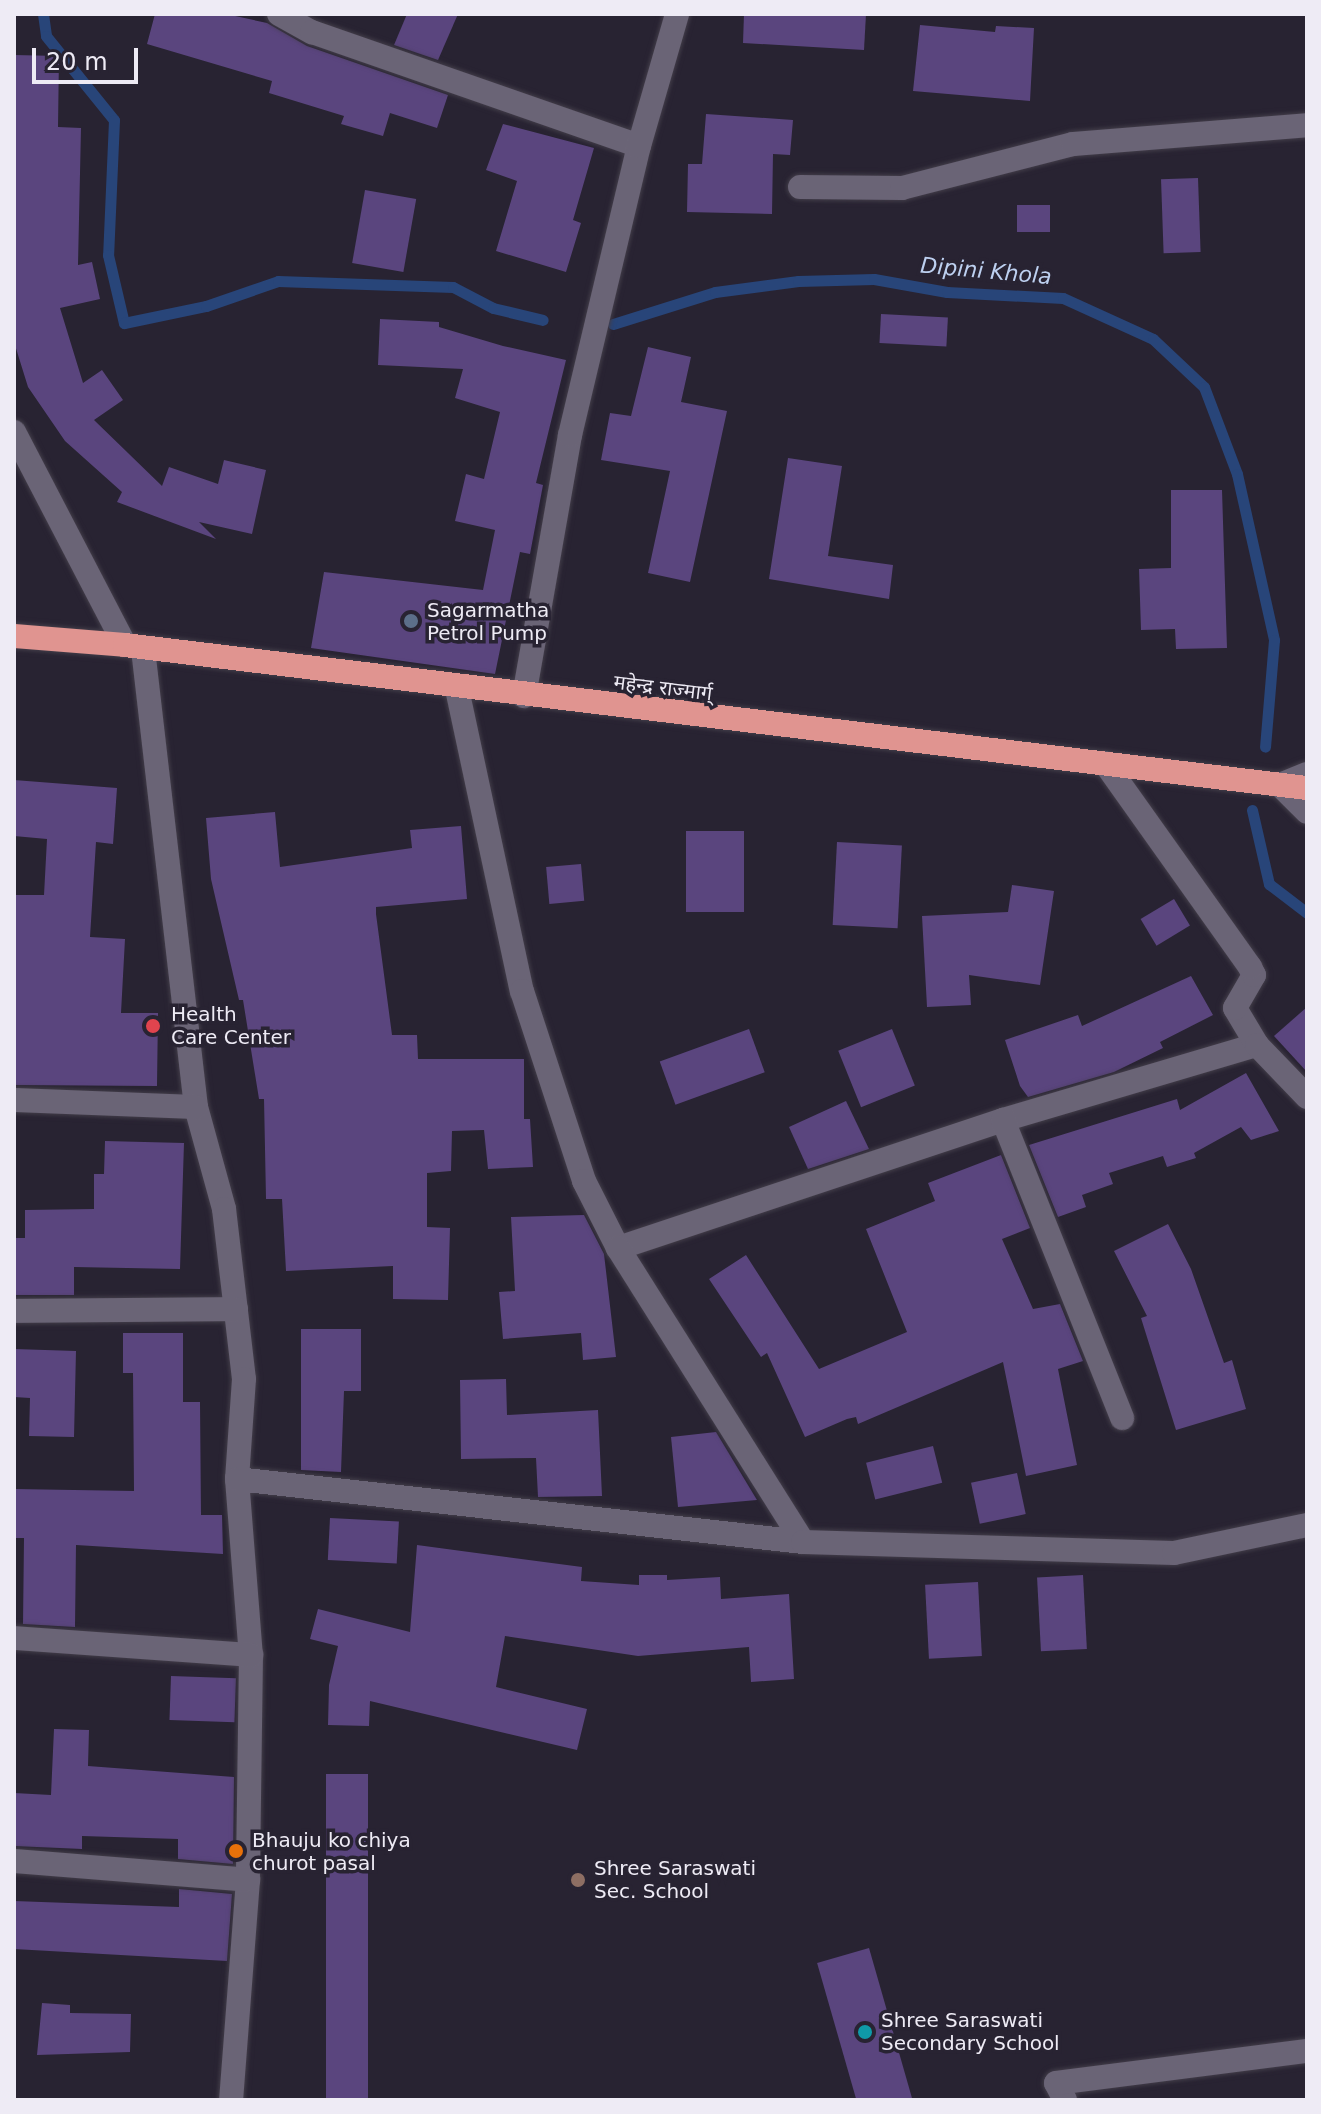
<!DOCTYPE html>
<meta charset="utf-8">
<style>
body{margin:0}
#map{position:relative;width:1321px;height:2114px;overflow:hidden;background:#282332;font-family:"DejaVu Sans","Noto Sans Devanagari",sans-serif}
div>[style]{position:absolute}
.stream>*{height:11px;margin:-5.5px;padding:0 5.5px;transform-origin:5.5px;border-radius:5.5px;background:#284579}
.building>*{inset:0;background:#5a457e;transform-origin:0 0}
.roads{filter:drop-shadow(0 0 2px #423d49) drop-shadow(0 0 2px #423d49)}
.minor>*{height:24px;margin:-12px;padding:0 12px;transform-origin:12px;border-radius:12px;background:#6a6476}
.highway>*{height:24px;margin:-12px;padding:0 12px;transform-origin:12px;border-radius:12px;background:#e09490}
.dots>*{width:22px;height:22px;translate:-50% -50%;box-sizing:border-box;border:4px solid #282332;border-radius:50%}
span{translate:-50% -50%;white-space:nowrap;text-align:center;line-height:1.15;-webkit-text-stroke:7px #282332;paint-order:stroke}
.poi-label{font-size:20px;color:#eeebf5}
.left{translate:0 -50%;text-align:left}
.street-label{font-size:20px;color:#eeebf5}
.water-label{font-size:22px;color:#bdd0f0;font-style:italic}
.frame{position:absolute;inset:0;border:16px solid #eeebf5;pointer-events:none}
.scale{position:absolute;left:32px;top:48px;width:106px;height:36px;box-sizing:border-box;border:4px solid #eeebf5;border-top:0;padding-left:10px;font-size:24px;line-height:28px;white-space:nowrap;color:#eeebf5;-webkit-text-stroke:6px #282332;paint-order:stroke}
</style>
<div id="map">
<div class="stream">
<div style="left:43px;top:14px;width:22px;rotate:82deg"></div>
<div style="left:46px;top:36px;width:108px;rotate:51deg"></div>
<div style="left:114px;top:120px;width:135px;rotate:92.5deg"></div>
<div style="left:108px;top:255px;width:70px;rotate:76.8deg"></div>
<div style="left:124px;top:323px;width:84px;rotate:-11.7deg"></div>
<div style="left:206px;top:306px;width:76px;rotate:-19.1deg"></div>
<div style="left:278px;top:281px;width:175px;rotate:2deg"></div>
<div style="left:453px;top:287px;width:45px;rotate:27.7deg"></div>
<div style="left:493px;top:308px;width:51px;rotate:13.5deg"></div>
<div style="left:613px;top:324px;width:107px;rotate:-17.4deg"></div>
<div style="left:715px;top:292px;width:84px;rotate:-7.5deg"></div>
<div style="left:798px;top:281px;width:76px;rotate:-1.5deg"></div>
<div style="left:874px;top:279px;width:74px;rotate:10.1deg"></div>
<div style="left:947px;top:292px;width:116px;rotate:3deg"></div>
<div style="left:1063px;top:298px;width:99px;rotate:24.5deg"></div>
<div style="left:1153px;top:339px;width:70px;rotate:43.3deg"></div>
<div style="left:1204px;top:387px;width:93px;rotate:69.2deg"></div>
<div style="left:1237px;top:474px;width:170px;rotate:77.4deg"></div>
<div style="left:1274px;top:640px;width:107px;rotate:94.8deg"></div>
<div style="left:1252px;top:810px;width:76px;rotate:77.1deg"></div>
<div style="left:1269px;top:884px;width:48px;rotate:37.3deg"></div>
</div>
<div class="building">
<div style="clip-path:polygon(155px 14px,226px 14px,267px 23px,307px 46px,448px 95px,437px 128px,390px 113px,383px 136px,341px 124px,344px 116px,269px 93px,272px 81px,147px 44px)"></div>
<div style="clip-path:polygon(407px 14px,458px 14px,438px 60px,394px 45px)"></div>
<div style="clip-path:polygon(744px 14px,866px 14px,864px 50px,743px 43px)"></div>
<div style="clip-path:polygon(920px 25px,995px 32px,996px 26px,1034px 28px,1030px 101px,913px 91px)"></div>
<div style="clip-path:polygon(14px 55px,59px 56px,58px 127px,81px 128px,78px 265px,92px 262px,100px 299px,60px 308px,83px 383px,102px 370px,123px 400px,94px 420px,162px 486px,169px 467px,218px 484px,224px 460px,266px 470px,252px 534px,199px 522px,216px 539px,117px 502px,122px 492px,65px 441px,28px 387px,14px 342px)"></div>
<div style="clip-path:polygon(706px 114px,793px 120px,790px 155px,773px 154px,772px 214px,687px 212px,688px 164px,702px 164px)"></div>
<div style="clip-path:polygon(503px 124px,594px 148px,573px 220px,581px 223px,566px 272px,496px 251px,517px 181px,486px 170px)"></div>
<div style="left:1198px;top:178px;width:74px;height:37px;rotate:88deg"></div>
<div style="left:365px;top:190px;width:52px;height:74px;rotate:10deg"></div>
<div style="left:1017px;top:205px;width:33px;height:27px"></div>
<div style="left:881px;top:314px;width:67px;height:29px;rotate:3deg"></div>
<div style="clip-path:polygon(380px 319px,439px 322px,439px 327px,503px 346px,566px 360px,536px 483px,543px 485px,530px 554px,520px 552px,495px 674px,311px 648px,324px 572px,483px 590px,495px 530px,455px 521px,466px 474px,484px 479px,500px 412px,455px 398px,463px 369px,378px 365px)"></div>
<div style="clip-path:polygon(648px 347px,691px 357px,681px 402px,727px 411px,690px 582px,648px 573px,670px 471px,601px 460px,610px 413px,631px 416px)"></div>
<div style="clip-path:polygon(788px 458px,842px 466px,828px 556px,893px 565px,889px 599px,769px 579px)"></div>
<div style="clip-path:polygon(1171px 490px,1222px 490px,1227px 648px,1176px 649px,1175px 629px,1141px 630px,1139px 569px,1171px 568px)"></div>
<div style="clip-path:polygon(14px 780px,117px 788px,113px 844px,96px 842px,90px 937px,125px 939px,121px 1013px,158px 1013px,157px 1086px,14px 1085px,14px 895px,44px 895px,47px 839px,14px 836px)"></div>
<div style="clip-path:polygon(275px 812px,280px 867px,412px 848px,410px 830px,461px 826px,467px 899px,376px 907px,376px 914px,392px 1035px,417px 1035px,418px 1059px,524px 1059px,524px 1119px,530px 1119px,533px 1167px,488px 1169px,484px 1130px,452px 1131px,451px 1171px,427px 1173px,427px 1227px,450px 1228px,448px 1300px,393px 1299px,393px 1266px,286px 1271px,282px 1199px,266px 1199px,264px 1099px,259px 1099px,243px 1000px,239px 1000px,211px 879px,206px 818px)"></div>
<div style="left:686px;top:831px;width:58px;height:81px"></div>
<div style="left:837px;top:842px;width:65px;height:83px;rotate:3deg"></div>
<div style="left:581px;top:864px;width:37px;height:35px;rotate:85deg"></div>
<div style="clip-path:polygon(1012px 885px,1054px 891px,1040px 985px,969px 975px,971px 1005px,927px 1007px,922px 916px,1008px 912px)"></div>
<div style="left:1174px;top:899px;width:31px;height:39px;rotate:59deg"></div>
<div style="clip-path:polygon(1191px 976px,1213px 1015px,1160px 1042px,1163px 1048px,1114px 1072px,1028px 1097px,1020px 1086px,1005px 1040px,1078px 1015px,1082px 1026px)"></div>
<div style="clip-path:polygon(1307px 1007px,1307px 1072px,1274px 1036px)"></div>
<div style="left:749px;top:1029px;width:46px;height:95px;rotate:70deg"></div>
<div style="left:892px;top:1029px;width:61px;height:58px;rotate:68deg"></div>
<div style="clip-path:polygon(1246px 1073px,1279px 1131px,1251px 1140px,1241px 1127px,1194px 1153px,1196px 1158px,1167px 1167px,1163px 1156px,1109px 1173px,1113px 1184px,1082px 1195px,1086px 1207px,1058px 1217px,1029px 1145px,1177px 1099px,1180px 1110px)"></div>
<div style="clip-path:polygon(846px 1101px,869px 1149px,808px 1169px,789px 1127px)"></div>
<div style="clip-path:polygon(105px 1141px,184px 1143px,180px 1269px,74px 1267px,74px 1295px,16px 1295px,15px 1238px,25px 1238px,25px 1210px,94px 1209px,94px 1174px,104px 1174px)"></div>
<div style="clip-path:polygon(1001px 1155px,1030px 1228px,1002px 1239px,1033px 1309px,1060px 1304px,1083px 1361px,1058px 1369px,1077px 1465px,1026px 1476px,1003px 1362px,858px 1424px,856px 1417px,847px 1419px,805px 1437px,767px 1353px,761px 1357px,709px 1279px,746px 1255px,819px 1369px,907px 1332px,866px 1229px,935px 1201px,928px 1183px)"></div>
<div style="clip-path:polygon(584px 1215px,604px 1254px,616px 1357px,583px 1360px,581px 1333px,503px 1339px,499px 1292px,515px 1291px,511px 1217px)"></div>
<div style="clip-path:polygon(1168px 1224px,1191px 1269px,1224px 1363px,1232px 1360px,1246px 1409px,1176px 1430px,1141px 1318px,1147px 1316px,1114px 1251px)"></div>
<div style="clip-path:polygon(301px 1329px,361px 1329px,361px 1391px,344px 1391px,341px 1472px,301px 1470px)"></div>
<div style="clip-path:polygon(123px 1333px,183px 1333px,183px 1402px,200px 1402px,201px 1515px,222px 1515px,223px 1554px,76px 1545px,75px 1627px,23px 1624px,24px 1538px,14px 1538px,14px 1489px,134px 1491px,133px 1373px,123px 1373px)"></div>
<div style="clip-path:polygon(14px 1349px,76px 1351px,74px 1437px,29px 1436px,30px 1398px,14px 1397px)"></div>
<div style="clip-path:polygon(506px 1379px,507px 1415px,598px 1410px,602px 1496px,538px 1497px,536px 1458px,461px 1459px,460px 1380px)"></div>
<div style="clip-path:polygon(716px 1432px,757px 1500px,678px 1507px,671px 1437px)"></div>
<div style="left:933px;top:1446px;width:38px;height:69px;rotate:76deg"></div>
<div style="left:1017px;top:1473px;width:42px;height:47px;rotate:78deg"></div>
<div style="left:330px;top:1518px;width:69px;height:42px;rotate:3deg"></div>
<div style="clip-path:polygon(417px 1545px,582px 1567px,581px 1581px,639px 1585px,639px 1575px,667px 1575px,667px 1580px,720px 1577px,721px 1599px,789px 1594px,794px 1679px,751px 1682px,749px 1647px,638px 1656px,505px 1636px,496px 1687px,587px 1709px,577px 1750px,370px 1701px,369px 1726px,328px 1725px,329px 1685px,338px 1646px,310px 1639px,318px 1609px,410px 1632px)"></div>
<div style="left:1083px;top:1575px;width:74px;height:46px;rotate:87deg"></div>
<div style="left:978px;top:1582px;width:74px;height:53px;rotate:87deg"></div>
<div style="left:171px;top:1676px;width:65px;height:44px;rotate:2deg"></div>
<div style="clip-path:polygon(54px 1729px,89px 1730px,88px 1766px,234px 1777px,233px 1864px,178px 1859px,178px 1839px,82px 1836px,82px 1849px,14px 1846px,14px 1793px,51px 1795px)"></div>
<div style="left:326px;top:1774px;width:42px;height:326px"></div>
<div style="clip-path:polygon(179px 1889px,232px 1894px,227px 1961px,14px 1949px,14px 1901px,179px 1907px)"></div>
<div style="left:869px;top:1948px;width:158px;height:54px;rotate:74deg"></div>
<div style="clip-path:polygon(42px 2003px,70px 2005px,70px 2013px,131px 2014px,130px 2052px,37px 2055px)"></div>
</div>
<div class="roads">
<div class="minor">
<div style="left:279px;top:14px;width:38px;rotate:29deg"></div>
<div style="left:312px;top:32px;width:346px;rotate:19.2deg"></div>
<div style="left:800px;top:187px;width:102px;rotate:0.6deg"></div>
<div style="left:902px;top:188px;width:177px;rotate:-14.4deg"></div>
<div style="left:1073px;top:144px;width:235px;rotate:-4.6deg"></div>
<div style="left:14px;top:432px;width:240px;rotate:62.5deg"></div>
<div style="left:143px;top:649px;width:461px;rotate:83.4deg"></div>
<div style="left:196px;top:1107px;width:106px;rotate:74.6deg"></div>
<div style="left:224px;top:1209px;width:171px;rotate:83.3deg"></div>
<div style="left:244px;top:1379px;width:100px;rotate:94deg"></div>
<div style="left:237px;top:1479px;width:177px;rotate:85.5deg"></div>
<div style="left:251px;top:1655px;width:225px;rotate:90.8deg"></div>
<div style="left:248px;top:1880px;width:221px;rotate:94.4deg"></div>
<div style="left:457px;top:689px;width:309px;rotate:77.9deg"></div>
<div style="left:522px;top:991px;width:200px;rotate:71.9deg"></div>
<div style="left:584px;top:1181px;width:75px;rotate:63.1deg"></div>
<div style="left:618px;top:1248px;width:406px;rotate:-18.4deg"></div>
<div style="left:1003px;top:1120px;width:265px;rotate:-16.5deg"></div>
<div style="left:1257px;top:1045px;width:43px;rotate:-120.7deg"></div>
<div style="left:1235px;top:1008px;width:38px;rotate:-60deg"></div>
<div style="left:1254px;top:975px;width:9px;rotate:-117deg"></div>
<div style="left:1250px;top:967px;width:250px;rotate:-125.4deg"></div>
<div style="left:524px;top:696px;width:265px;rotate:-80deg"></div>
<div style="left:570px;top:435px;width:297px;rotate:-76.6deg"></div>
<div style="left:639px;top:146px;width:137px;rotate:-73.9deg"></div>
<div style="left:1307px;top:774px;width:29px;rotate:158deg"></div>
<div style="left:1280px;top:785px;width:38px;rotate:45deg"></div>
<div style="left:1257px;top:1045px;width:72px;rotate:46.1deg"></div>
<div style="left:14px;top:1100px;width:182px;rotate:2.2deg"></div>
<div style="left:1003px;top:1120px;width:321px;rotate:68.2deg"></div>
<div style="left:618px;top:1248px;width:347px;rotate:57.8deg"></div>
<div style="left:14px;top:1311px;width:222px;rotate:-0.5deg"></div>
<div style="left:237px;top:1479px;width:569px;rotate:6.35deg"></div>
<div style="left:803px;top:1542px;width:371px;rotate:1.7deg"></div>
<div style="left:1174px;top:1553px;width:136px;rotate:-11.9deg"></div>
<div style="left:14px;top:1638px;width:238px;rotate:4.1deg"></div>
<div style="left:14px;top:1861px;width:235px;rotate:4.6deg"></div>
<div style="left:1065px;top:2100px;width:19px;rotate:-118deg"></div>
<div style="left:1056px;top:2083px;width:253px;rotate:-7.3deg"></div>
</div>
<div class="highway">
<div style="left:14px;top:636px;width:111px;rotate:4.6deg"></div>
<div style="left:125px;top:645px;width:1191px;rotate:6.9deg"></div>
</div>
</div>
<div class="dots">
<div style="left:411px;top:621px;background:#5c6f8a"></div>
<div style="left:153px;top:1026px;background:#e0444e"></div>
<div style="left:236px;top:1851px;background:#e8710a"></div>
<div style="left:578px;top:1880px;background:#8d6e63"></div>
<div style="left:865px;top:2032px;background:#0f9aa8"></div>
</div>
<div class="poi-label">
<span class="left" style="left:427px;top:622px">Sagarmatha<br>Petrol Pump</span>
<span class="left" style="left:171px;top:1026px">Health<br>Care Center</span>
<span class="left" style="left:252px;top:1852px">Bhauju ko chiya<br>churot pasal</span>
<span class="left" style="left:594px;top:1880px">Shree Saraswati<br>Sec. School</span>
<span class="left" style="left:881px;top:2032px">Shree Saraswati<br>Secondary School</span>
</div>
<div class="street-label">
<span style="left:663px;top:688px;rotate:7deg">महेन्द्र राज्मार्ग्</span>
</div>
<div class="water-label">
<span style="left:986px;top:271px;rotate:5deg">Dipini Khola</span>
</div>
<div class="frame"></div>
<div class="scale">20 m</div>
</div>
